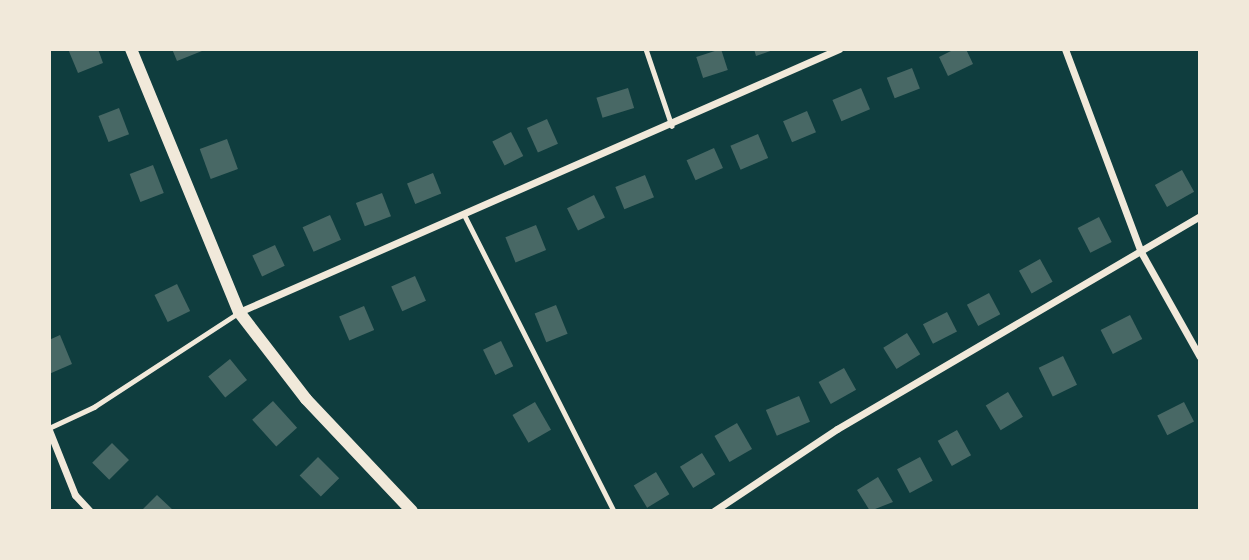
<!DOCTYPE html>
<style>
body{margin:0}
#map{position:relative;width:1249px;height:560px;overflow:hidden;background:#0f3d3e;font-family:Bitter,serif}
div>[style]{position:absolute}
.building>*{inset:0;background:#486865;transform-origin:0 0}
.service>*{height:4.5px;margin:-2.25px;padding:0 2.25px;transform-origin:2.25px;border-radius:2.25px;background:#f1e9da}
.minor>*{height:7px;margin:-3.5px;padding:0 3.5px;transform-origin:3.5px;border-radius:3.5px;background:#f1e9da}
.secondary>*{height:12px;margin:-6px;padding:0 6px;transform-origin:6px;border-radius:6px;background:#f1e9da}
span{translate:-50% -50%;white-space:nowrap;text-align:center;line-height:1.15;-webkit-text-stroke:7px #f1e9da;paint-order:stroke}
.frame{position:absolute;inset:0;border:51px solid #f1e9da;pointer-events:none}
</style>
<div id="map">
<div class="building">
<div style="clip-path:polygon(68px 49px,98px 49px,103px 63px,78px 73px)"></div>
<div style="clip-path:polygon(172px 49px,207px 49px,177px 61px)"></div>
<div style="left:721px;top:49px;width:22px;height:26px;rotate:72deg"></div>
<div style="clip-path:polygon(754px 49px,776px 49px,756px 56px)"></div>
<div style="clip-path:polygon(955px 49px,966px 49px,973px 64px,948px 76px,939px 57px)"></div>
<div style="left:912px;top:68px;width:22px;height:27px;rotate:69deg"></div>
<div style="left:628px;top:88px;width:21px;height:33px;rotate:73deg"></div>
<div style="left:861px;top:88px;width:23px;height:31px;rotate:67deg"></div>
<div style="left:119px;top:108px;width:28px;height:22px;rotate:69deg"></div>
<div style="left:807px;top:111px;width:23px;height:26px;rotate:67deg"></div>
<div style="left:547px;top:119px;width:27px;height:22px;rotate:66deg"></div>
<div style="left:511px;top:132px;width:27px;height:21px;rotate:63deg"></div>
<div style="left:758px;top:134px;width:26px;height:30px;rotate:67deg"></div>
<div style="left:227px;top:139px;width:32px;height:29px;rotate:70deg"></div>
<div style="left:714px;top:148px;width:22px;height:30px;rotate:66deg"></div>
<div style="left:153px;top:165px;width:30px;height:25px;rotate:69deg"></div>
<div style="left:1182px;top:170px;width:25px;height:31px;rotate:61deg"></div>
<div style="left:433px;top:173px;width:22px;height:28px;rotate:68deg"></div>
<div style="left:645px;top:175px;width:24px;height:32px;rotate:68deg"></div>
<div style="left:382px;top:193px;width:25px;height:28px;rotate:69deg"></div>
<div style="left:594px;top:195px;width:25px;height:30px;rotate:64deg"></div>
<div style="left:330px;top:215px;width:27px;height:30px;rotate:66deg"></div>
<div style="left:1099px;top:217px;width:28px;height:24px;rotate:63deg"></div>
<div style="left:536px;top:225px;width:27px;height:33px;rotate:68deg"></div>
<div style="left:275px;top:245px;width:23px;height:25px;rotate:65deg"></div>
<div style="left:1040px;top:259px;width:26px;height:24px;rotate:61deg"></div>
<div style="left:415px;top:276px;width:27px;height:26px;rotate:66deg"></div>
<div style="left:177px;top:284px;width:30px;height:25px;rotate:64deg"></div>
<div style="left:989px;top:293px;width:24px;height:25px;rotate:62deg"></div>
<div style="left:556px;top:305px;width:31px;height:23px;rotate:68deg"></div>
<div style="left:364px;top:306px;width:26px;height:27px;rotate:67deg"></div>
<div style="left:947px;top:312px;width:22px;height:27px;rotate:63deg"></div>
<div style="left:1130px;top:315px;width:27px;height:33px;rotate:63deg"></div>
<div style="left:907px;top:333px;width:25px;height:28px;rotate:58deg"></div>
<div style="clip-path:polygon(60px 335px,72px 364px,49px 374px,49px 340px)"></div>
<div style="left:501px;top:341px;width:28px;height:20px;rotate:64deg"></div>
<div style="left:1063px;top:356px;width:32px;height:27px;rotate:64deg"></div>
<div style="left:230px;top:359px;width:27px;height:28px;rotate:51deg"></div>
<div style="left:844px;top:368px;width:25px;height:29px;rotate:61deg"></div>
<div style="left:1008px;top:392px;width:29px;height:26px;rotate:59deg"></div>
<div style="left:799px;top:396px;width:28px;height:36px;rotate:67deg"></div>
<div style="left:273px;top:401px;width:36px;height:28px;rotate:48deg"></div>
<div style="left:535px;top:402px;width:32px;height:26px;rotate:60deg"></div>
<div style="left:1184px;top:402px;width:22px;height:30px;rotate:63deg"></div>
<div style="left:737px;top:423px;width:30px;height:26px;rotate:60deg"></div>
<div style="left:957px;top:430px;width:29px;height:22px;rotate:61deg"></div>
<div style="left:112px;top:443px;width:24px;height:28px;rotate:45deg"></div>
<div style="left:702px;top:453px;width:25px;height:26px;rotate:58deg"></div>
<div style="left:318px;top:457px;width:30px;height:26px;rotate:45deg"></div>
<div style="left:920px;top:457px;width:27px;height:26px;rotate:62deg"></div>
<div style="left:656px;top:472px;width:26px;height:26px;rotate:59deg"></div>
<div style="clip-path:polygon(878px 477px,893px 502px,870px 511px,857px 490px)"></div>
<div style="clip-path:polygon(157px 495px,174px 511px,141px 511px)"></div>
</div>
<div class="service">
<div style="left:646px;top:49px;width:81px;rotate:71.3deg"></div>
<div style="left:465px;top:216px;width:330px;rotate:63.2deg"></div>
<div style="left:49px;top:428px;width:50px;rotate:-25deg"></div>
<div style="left:94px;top:407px;width:172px;rotate:-33.1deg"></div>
</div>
<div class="minor">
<div style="left:1065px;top:49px;width:217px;rotate:69.5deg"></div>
<div style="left:1141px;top:252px;width:120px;rotate:60.7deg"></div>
<div style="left:239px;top:312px;width:655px;rotate:-23.67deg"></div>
<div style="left:49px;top:430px;width:70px;rotate:68.2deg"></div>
<div style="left:75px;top:495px;width:22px;rotate:47deg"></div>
<div style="left:714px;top:511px;width:148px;rotate:-33.7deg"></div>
<div style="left:837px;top:429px;width:421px;rotate:-30.4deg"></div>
</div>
<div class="secondary">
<div style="left:131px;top:49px;width:284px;rotate:67.7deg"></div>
<div style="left:239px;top:312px;width:110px;rotate:52.4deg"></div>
<div style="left:306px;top:399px;width:154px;rotate:46.6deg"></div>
</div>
<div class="frame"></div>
</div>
